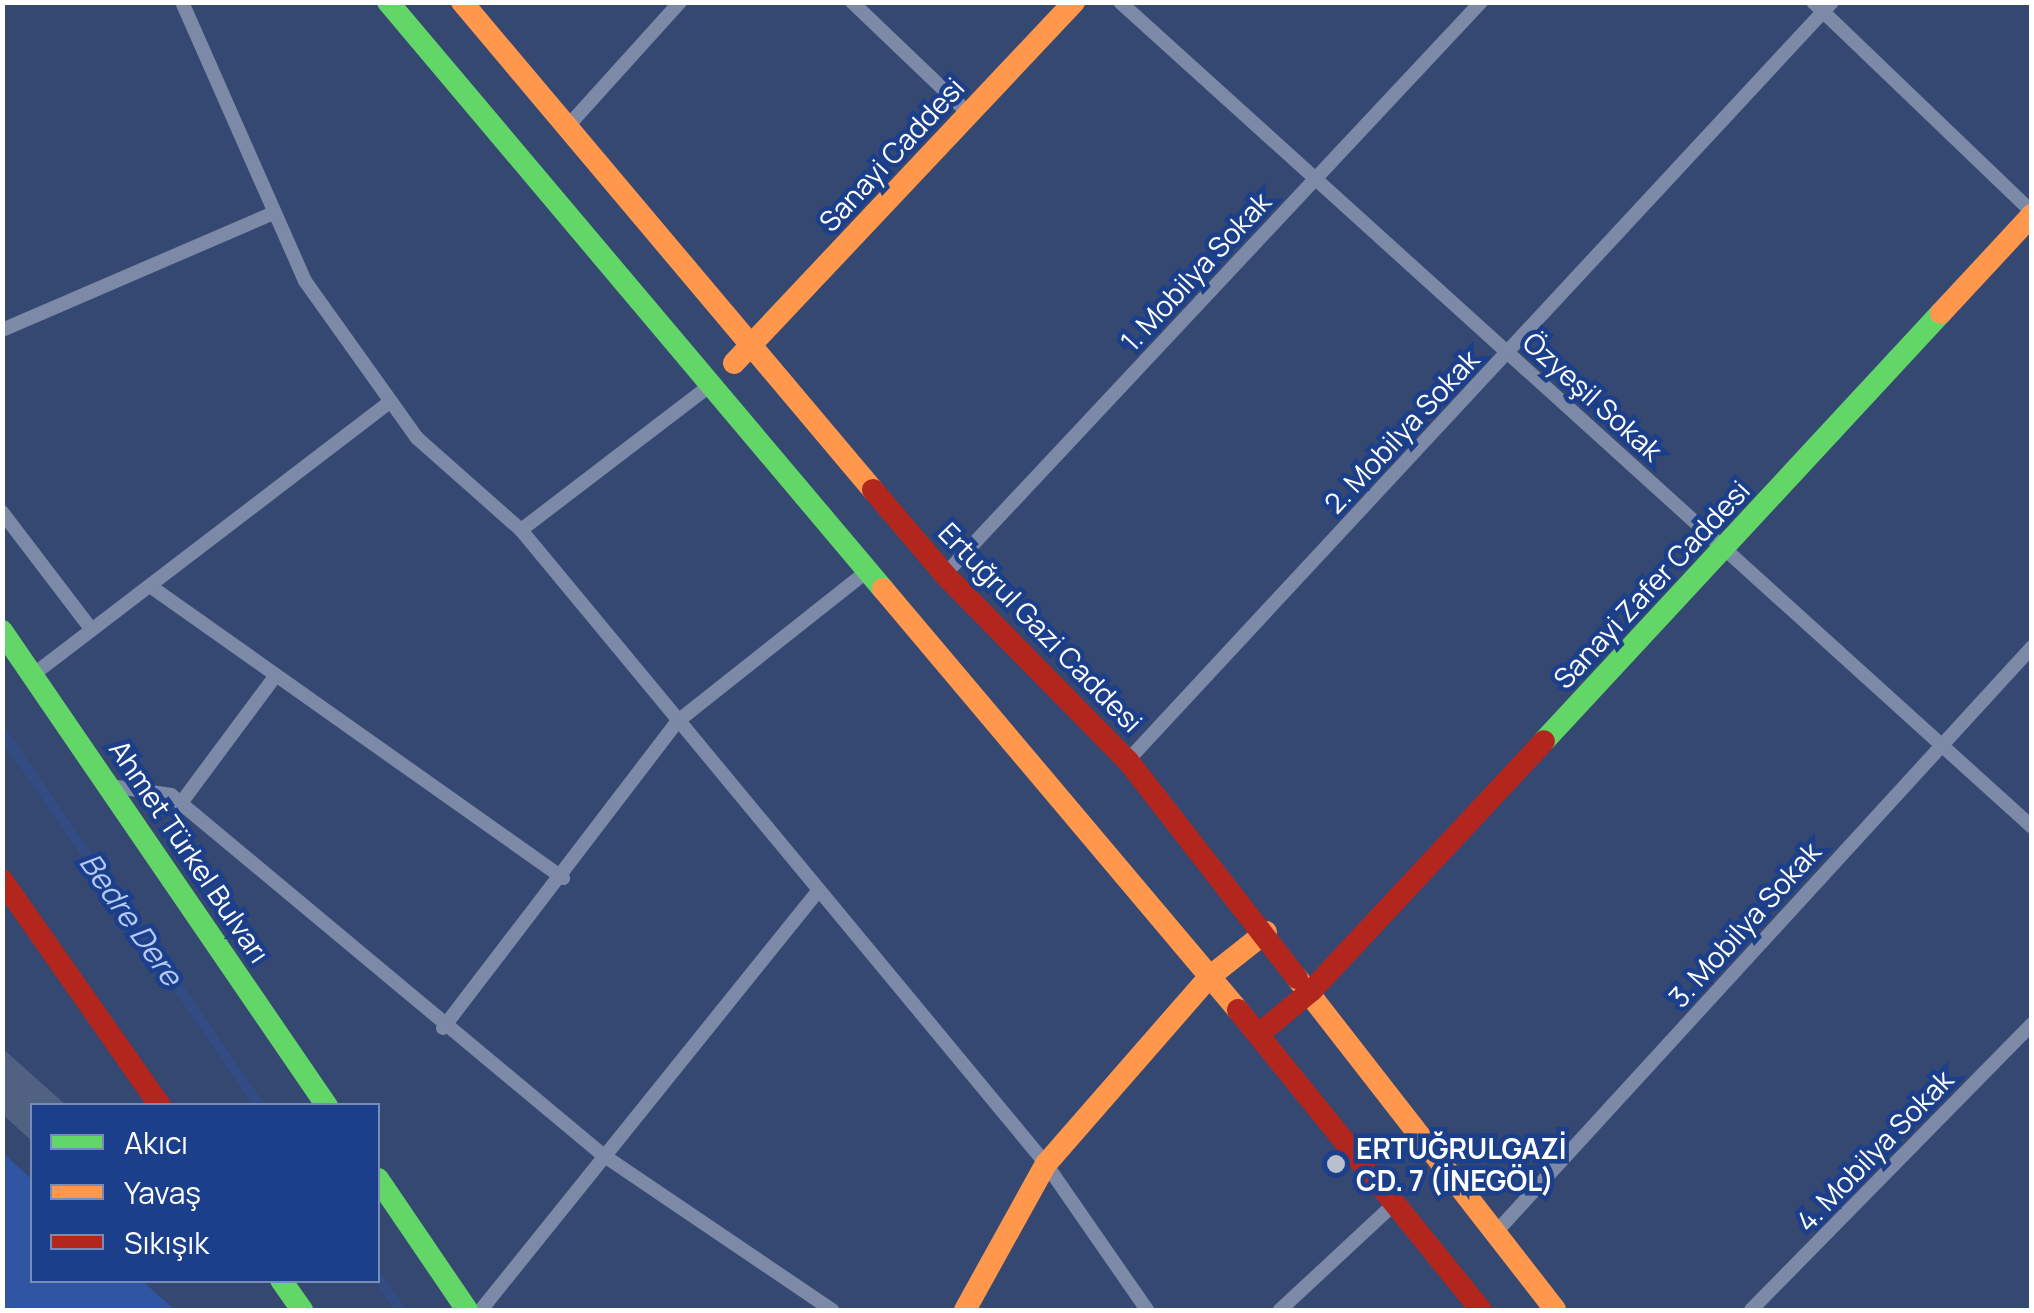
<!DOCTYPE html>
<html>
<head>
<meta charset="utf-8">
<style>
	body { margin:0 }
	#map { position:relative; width:2034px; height:1313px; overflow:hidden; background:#354872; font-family:Manrope,sans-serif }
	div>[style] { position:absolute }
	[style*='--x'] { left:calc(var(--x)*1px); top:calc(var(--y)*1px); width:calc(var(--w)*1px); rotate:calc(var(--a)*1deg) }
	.green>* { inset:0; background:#3055a2 }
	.stream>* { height:10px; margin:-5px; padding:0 5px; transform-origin:5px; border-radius:5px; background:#334c83 }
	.building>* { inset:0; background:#516182 }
	.lane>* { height:14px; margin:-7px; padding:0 7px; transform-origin:7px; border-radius:7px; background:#7c89a7 }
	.fast>* { height:22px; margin:-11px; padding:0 11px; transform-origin:11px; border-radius:11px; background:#63d668 }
	.slow>* { height:22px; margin:-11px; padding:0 11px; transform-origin:11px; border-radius:11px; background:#ff974d }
	.jam>* { height:22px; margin:-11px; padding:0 11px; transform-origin:11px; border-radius:11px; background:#b3261e }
	.dots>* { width:28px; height:28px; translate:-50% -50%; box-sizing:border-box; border:5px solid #1c3f8b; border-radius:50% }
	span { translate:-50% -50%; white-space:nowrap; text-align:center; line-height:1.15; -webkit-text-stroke:9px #1c3f8b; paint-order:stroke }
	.street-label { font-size:28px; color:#fff }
	.poi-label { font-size:28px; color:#fff; font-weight:700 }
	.left { translate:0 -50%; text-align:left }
	.water-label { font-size:30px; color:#b4c9f4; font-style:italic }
	.frame { position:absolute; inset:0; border:5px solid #fff; pointer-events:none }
	.legend { position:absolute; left:30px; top:1103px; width:350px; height:180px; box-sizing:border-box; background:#1c3f8b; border:2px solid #778cb9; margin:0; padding:12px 18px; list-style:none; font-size:30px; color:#fff }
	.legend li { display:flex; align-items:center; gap:20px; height:50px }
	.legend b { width:50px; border:2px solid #778cb9 }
</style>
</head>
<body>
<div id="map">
	<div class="green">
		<div style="clip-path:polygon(3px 1153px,32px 1180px,32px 1280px,142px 1281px,175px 1310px,3px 1310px)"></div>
	</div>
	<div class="stream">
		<div style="--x:2;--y:732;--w:454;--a:55.4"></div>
		<div style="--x:378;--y:1277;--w:40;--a:55.1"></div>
	</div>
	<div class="building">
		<div style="clip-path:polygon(2px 1048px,67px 1106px,32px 1106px,32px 1141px,2px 1114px)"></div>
	</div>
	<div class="lane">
		<div style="--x:182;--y:2;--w:305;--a:66.2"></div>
		<div style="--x:305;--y:281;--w:193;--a:54.5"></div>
		<div style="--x:417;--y:438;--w:139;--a:41.5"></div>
		<div style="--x:521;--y:530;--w:823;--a:50.37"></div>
		<div style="--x:1046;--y:1164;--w:178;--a:55.3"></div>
		<div style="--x:852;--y:2;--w:156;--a:43.7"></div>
		<div style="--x:1120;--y:2;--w:1230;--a:42.13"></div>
		<div style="--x:1813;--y:2;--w:302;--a:43.8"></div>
		<div style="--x:568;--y:126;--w:167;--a:-47.9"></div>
		<div style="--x:2;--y:330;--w:296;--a:-23.3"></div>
		<div style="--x:2;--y:512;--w:148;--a:52.7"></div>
		<div style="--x:521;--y:530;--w:234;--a:-37.4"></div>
		<div style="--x:948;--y:571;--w:780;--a:-46.87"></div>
		<div style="--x:150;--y:586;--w:506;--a:35.26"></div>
		<div style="--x:34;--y:674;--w:449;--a:-37.4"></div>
		<div style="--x:1131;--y:757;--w:1030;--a:-47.12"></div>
		<div style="--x:117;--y:787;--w:55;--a:8.4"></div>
		<div style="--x:171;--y:795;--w:562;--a:39.81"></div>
		<div style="--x:603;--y:1155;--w:277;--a:34.1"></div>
		<div style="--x:181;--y:803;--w:159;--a:-53.4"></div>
		<div style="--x:443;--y:1028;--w:387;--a:-52.6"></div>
		<div style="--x:678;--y:721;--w:240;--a:-38.4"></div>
		<div style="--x:1498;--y:1230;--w:791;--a:-47.51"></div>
		<div style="--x:481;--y:1310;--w:538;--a:-51.19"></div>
		<div style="--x:1280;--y:1310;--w:154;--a:-42.9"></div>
		<div style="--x:1751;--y:1310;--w:401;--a:-45.5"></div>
	</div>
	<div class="fast">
		<div style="--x:388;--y:2;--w:768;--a:49.86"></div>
		<div style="--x:2;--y:631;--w:576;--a:55.62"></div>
		<div style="--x:1544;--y:741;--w:584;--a:-47.15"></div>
		<div style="--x:378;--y:1179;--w:158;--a:55.8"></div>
		<div style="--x:281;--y:1280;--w:37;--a:55"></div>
	</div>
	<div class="slow">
		<div style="--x:462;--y:2;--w:638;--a:49.9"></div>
		<div style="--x:1941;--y:313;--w:134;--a:-47.1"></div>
		<div style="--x:734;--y:363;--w:496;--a:-46.7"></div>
		<div style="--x:883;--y:589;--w:551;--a:49.86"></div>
		<div style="--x:1297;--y:978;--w:420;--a:52.1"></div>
		<div style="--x:965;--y:1310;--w:167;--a:-61"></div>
		<div style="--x:1046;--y:1164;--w:247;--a:-48.9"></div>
		<div style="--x:1208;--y:978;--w:74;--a:-38.4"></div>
	</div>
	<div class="jam">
		<div style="--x:873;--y:490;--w:111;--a:49.7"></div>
		<div style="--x:945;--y:575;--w:261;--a:45.5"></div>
		<div style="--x:1128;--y:761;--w:275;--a:52.1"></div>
		<div style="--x:2;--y:880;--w:276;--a:55"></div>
		<div style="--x:1238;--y:1010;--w:386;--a:51"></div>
		<div style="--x:1259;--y:1034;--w:69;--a:-39.7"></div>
		<div style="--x:1312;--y:990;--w:340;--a:-47"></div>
	</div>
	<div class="dots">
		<div style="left:1336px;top:1164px;background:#b8bfce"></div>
	</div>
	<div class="street-label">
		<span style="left:891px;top:154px;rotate:-47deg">Sanayi Caddesi</span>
		<span style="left:1195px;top:271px;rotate:-47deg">1. Mobilya Sokak</span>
		<span style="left:1593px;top:396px;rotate:42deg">Özyeşil Sokak</span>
		<span style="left:1401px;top:431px;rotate:-47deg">2. Mobilya Sokak</span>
		<span style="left:1651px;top:584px;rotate:-47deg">Sanayi Zafer Caddesi</span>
		<span style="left:1041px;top:627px;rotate:46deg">Ertuğrul Gazi Caddesi</span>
		<span style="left:190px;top:851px;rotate:56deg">Ahmet Türkel Bulvarı</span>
		<span style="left:1744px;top:924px;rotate:-48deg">3. Mobilya Sokak</span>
		<span style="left:1874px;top:1150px;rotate:-46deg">4. Mobilya Sokak</span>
	</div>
	<div class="poi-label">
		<span class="left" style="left:1356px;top:1164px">ERTUĞRULGAZİ<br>CD. 7 (İNEGÖL)</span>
	</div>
	<div class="water-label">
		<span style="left:131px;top:919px;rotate:55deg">Bedre Dere</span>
	</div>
	<div class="frame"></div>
	<ul class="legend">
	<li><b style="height:12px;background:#63d668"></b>Akıcı</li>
	<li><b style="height:12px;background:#ff974d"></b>Yavaş</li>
	<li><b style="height:12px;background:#b3261e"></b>Sıkışık</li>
	</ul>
</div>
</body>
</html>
